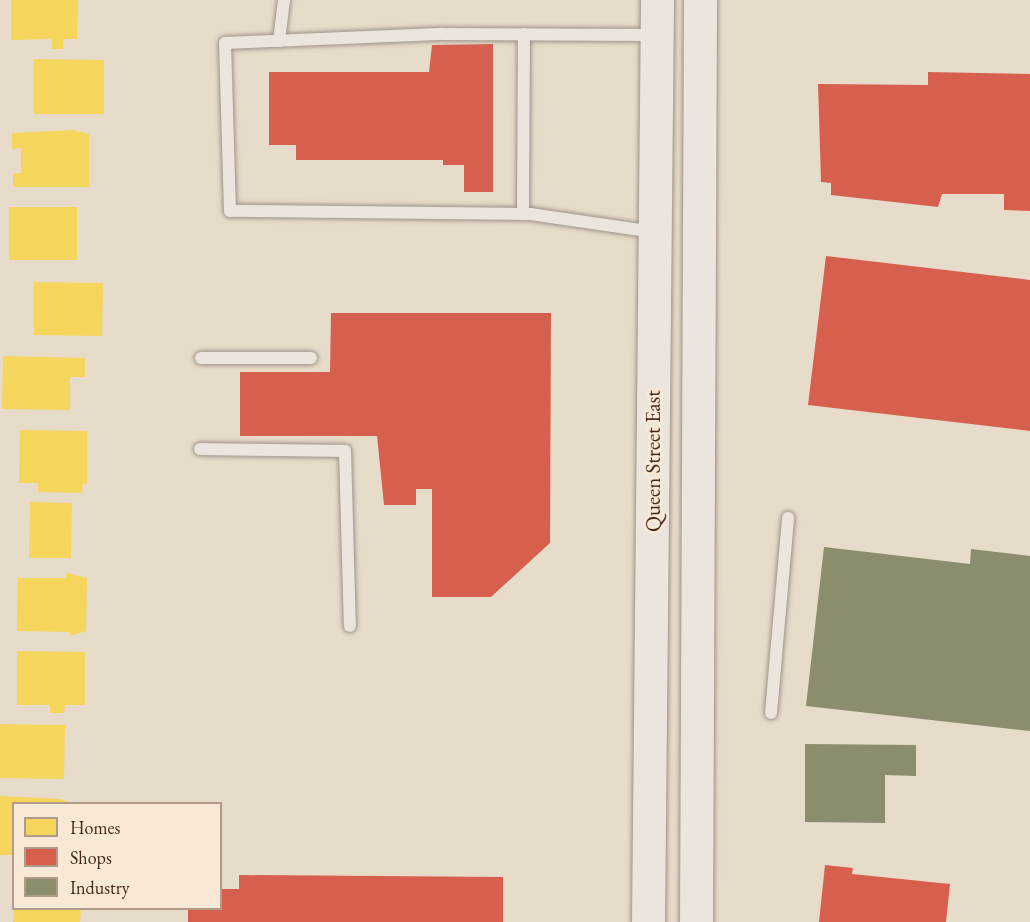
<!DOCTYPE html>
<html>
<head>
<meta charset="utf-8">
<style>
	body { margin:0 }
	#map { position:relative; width:1030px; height:922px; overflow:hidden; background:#e7dbca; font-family:"EB Garamond",serif }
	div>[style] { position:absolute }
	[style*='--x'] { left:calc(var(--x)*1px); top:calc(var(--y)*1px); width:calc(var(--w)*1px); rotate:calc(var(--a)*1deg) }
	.homes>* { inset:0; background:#f6d55c }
	.shops>* { inset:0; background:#d6604d }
	.industry>* { inset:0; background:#8c8c6e }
	.roads { filter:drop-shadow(0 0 2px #9d9388) drop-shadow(0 0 2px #9d9388) }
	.lane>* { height:12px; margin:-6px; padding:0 6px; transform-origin:6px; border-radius:6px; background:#ebe5dd }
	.secondary>* { height:33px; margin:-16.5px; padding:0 16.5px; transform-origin:16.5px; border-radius:16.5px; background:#ebe5dd }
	span { translate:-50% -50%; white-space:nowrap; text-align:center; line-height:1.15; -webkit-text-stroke:6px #f7e9d5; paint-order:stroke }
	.street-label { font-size:21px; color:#45271a }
	.legend { position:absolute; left:12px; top:802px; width:210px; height:108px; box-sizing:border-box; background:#f7e9d5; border:2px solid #b09b8a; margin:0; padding:8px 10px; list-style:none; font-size:18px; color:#45271a }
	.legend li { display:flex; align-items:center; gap:12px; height:30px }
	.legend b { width:30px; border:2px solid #b09b8a }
</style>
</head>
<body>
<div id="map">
	<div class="homes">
		<div style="clip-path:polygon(11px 0,78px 0,77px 39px,63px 39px,63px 49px,52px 49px,52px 39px,11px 40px)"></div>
		<div style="clip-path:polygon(34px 59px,104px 60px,104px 114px,34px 114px)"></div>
		<div style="clip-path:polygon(73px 130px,89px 134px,89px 187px,13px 187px,13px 173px,21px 173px,21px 148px,12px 149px,12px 133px)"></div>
		<div style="clip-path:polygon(9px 207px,77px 207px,77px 260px,9px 260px)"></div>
		<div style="clip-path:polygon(34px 282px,103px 283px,102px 336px,34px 335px)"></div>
		<div style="clip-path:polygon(3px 356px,85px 358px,85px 377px,70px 377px,70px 410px,2px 409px)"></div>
		<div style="clip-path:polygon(20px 430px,87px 431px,87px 484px,83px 483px,82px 493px,38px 492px,38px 483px,19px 483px)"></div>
		<div style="clip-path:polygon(30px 502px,72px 503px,71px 558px,29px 558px)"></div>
		<div style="clip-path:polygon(66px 573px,87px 578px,86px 631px,70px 636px,70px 632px,17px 631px,18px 578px,66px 578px)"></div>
		<div style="clip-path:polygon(17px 651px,85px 652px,85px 705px,65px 705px,64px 713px,50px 713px,50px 705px,17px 705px)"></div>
		<div style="clip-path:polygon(0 724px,65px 725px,64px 779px,0 778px)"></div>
		<div style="clip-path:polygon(0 796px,61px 799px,72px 804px,14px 804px,14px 855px,0 855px)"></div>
		<div style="clip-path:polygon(14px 908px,81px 908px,80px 922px,13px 922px)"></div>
	</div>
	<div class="shops">
		<div style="clip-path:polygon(493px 44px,493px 192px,464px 192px,464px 165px,443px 165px,443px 160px,296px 160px,296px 145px,269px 145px,269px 72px,429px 72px,432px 45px)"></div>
		<div style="clip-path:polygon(928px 72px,1030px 74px,1030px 211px,1004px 210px,1004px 194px,942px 194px,938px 207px,831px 195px,831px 183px,821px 182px,818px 84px,928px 85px)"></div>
		<div style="clip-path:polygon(826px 256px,1030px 280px,1030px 431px,808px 405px)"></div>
		<div style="clip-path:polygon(331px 313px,551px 313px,550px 543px,491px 597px,432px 597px,432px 489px,416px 489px,416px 505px,384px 505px,377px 436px,240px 436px,240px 372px,330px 372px)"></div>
		<div style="clip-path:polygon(825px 865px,853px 868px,852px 874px,950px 884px,946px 922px,819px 922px)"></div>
		<div style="clip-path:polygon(239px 875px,503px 877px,503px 922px,188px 922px,188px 908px,220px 908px,220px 889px,239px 889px)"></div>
	</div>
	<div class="industry">
		<div style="clip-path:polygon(824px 547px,970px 564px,971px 549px,1030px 556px,1030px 731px,806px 706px)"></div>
		<div style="clip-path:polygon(805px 744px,916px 745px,916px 776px,885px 775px,885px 823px,805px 822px)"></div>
	</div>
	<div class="roads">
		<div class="lane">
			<div style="--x:279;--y:41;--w:41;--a:-83"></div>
			<div style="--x:523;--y:214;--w:180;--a:-89.7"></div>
			<div style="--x:654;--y:232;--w:125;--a:-171.7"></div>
			<div style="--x:530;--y:214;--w:300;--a:-179.4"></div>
			<div style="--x:230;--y:211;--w:168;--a:-91.7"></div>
			<div style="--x:225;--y:43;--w:219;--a:-2.4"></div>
			<div style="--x:444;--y:34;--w:211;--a:0.3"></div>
			<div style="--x:201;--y:358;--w:110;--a:0"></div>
			<div style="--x:200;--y:449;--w:145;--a:0.8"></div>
			<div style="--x:345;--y:451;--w:175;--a:88.4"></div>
			<div style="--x:771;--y:713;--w:196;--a:-85"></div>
		</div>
		<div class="secondary">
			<div style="--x:648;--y:922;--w:922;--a:-89.44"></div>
			<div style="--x:696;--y:922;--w:922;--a:-89.75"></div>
		</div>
	</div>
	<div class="street-label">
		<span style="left:653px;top:461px;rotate:-90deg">Queen Street East</span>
	</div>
	<ul class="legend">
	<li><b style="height:16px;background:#f6d55c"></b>Homes</li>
	<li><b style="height:16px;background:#d6604d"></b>Shops</li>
	<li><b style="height:16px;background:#8c8c6e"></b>Industry</li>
	</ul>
</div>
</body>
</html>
